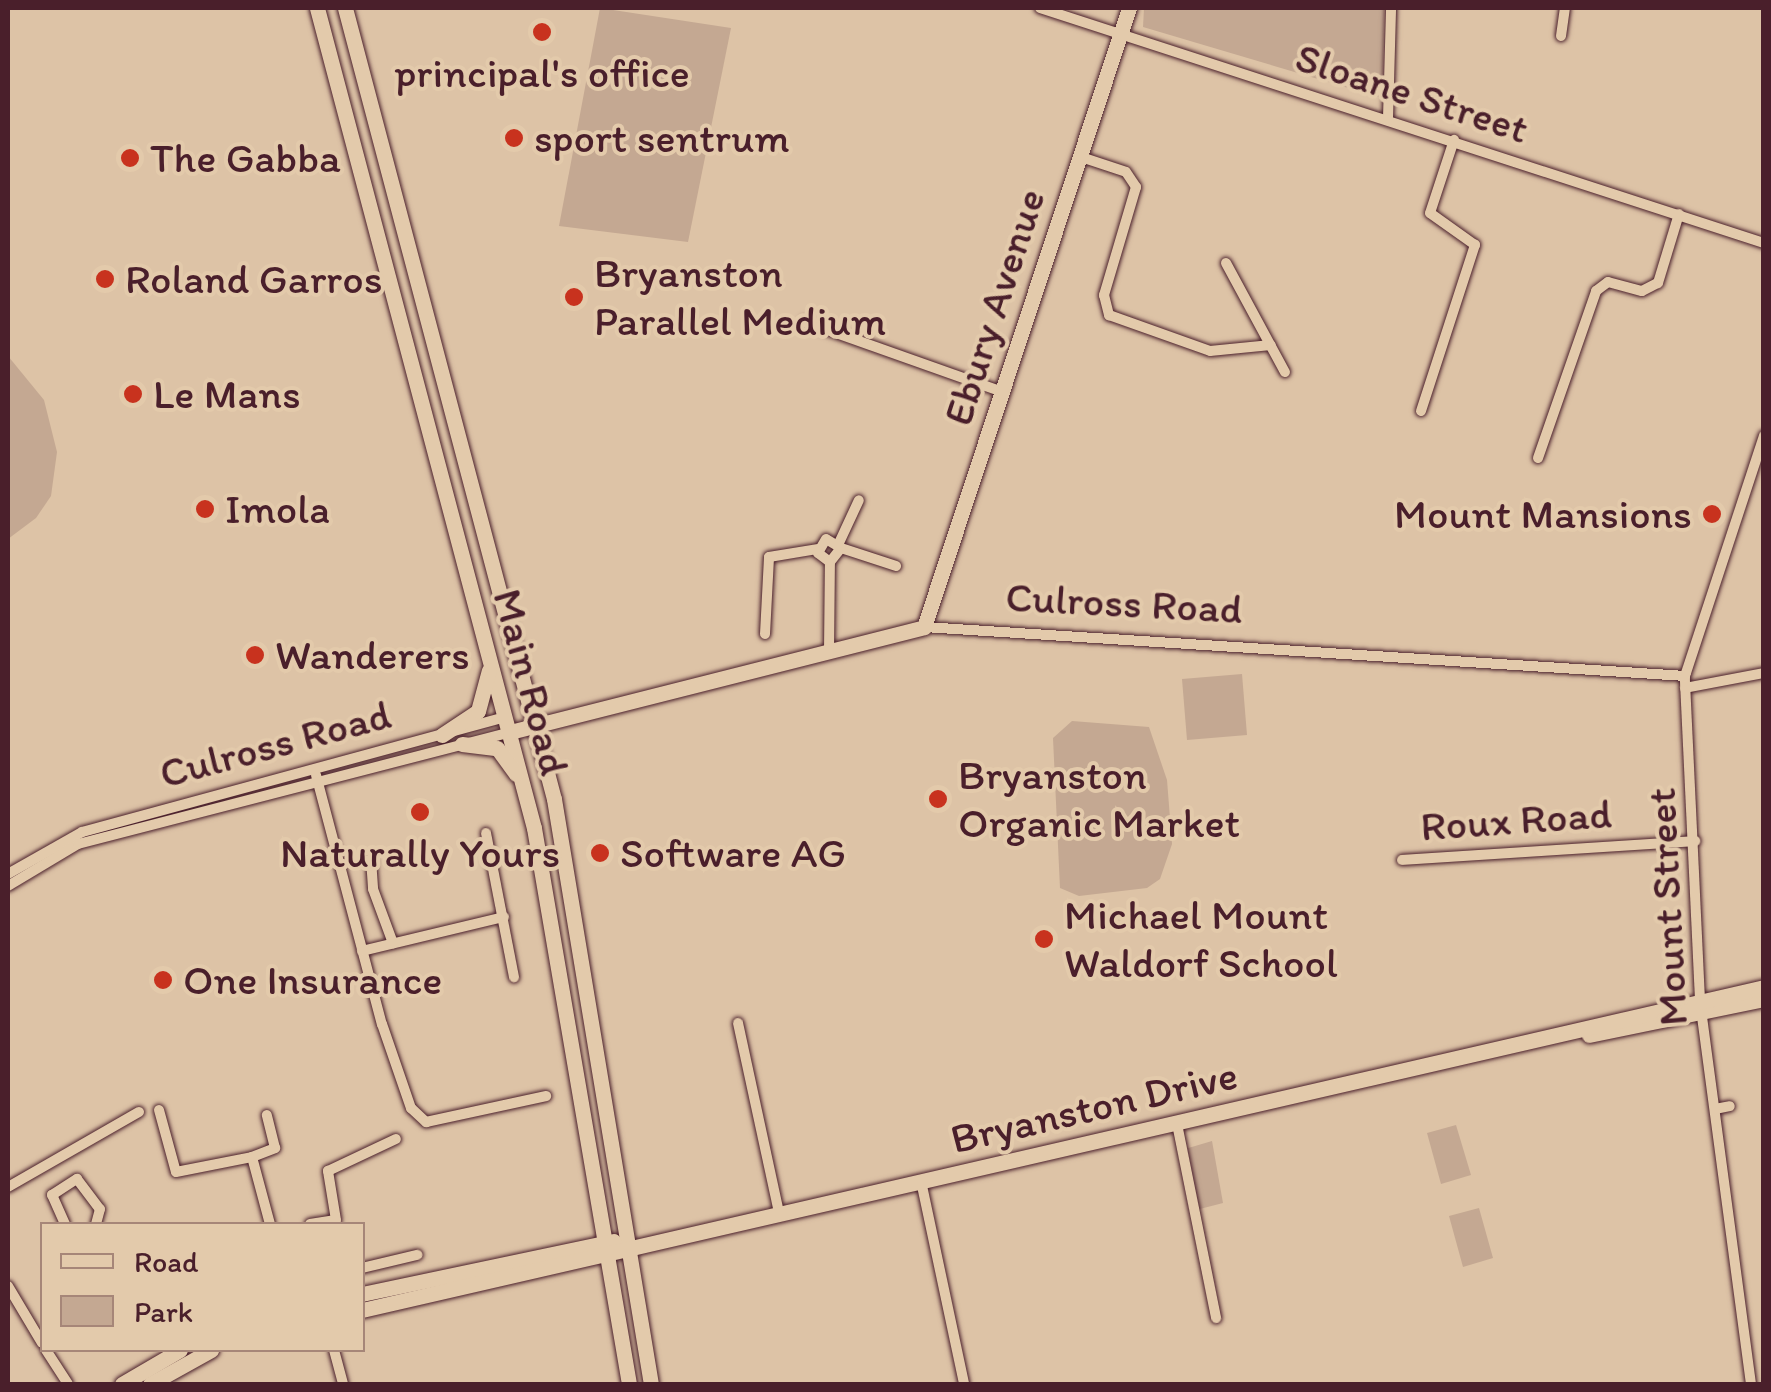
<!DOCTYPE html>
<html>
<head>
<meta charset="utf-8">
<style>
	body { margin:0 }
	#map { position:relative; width:1771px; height:1392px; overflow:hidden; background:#ddc3a6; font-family:Itim,sans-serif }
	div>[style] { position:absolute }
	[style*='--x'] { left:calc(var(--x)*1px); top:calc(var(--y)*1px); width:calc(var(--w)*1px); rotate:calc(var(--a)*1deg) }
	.green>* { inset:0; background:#c4a892 }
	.roads { filter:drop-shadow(0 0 2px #4a1f2b) drop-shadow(0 0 2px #4a1f2b) }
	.street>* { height:10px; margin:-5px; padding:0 5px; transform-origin:5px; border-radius:5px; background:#e3caab }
	.secondary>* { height:15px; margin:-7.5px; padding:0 7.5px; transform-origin:7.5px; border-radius:7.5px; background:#e3caab }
	.dots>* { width:28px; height:28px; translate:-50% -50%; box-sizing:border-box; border:5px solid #e3caab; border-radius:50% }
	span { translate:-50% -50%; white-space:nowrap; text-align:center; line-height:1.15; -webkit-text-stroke:8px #e3caab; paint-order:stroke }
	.poi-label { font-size:42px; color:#4a1f2b }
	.left { translate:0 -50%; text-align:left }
	.right { translate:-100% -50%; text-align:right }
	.street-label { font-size:42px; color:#4a1f2b }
	.frame { position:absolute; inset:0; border:10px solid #4a1f2b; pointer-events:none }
	.legend { position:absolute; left:40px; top:1222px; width:325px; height:130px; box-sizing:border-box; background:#e3caab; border:2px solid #a68678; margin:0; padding:12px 18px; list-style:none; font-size:30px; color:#4a1f2b }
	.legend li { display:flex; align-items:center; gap:20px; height:50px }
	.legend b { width:50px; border:2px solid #a68678 }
</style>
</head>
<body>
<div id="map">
	<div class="green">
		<div style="clip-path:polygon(600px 8px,731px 28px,688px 242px,559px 226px)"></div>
		<div style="clip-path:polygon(1144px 8px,1384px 8px,1382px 98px,1143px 27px)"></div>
		<div style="clip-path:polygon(8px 356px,44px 400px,57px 452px,51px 496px,36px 518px,8px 539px)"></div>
		<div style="clip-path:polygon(1242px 674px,1247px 735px,1187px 740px,1182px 679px)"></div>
		<div style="clip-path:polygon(1072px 721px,1149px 727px,1167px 780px,1172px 844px,1160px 879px,1147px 888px,1079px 896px,1060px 888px,1053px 738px)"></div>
		<div style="clip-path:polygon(1456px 1125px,1471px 1175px,1441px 1184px,1427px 1133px)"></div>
		<div style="clip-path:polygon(1212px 1141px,1223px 1203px,1196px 1210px,1185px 1149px)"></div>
		<div style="clip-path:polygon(1479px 1208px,1493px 1258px,1463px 1267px,1449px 1216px)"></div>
	</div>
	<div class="roads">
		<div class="street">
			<div style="--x:1040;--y:8;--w:761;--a:17.98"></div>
			<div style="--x:1561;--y:36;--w:28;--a:-82"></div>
			<div style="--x:1388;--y:118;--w:110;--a:-88.4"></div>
			<div style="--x:1081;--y:157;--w:47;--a:18.4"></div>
			<div style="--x:1126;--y:172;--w:18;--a:56"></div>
			<div style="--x:1136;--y:187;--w:113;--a:106.5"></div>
			<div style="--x:1104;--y:295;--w:21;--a:76"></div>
			<div style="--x:1109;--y:315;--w:107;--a:19.6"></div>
			<div style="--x:1210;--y:351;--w:61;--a:-5.6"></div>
			<div style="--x:1226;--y:263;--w:124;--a:61.6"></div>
			<div style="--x:805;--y:322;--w:210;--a:19.5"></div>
			<div style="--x:1421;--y:411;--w:175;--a:-72"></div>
			<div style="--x:1475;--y:245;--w:55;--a:-144.6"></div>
			<div style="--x:1430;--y:213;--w:77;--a:-71.8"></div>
			<div style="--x:1538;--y:458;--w:177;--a:-70.8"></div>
			<div style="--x:1596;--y:291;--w:15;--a:-37"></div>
			<div style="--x:1608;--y:282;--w:35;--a:15"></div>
			<div style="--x:1642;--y:291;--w:18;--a:-27"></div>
			<div style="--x:1658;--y:283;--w:72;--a:-73.1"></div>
			<div style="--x:839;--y:543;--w:47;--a:-65.1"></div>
			<div style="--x:841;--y:548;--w:58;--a:18.1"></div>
			<div style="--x:924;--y:627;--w:763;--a:3.68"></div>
			<div style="--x:765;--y:634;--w:77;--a:-87"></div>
			<div style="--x:769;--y:557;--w:50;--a:-9.3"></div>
			<div style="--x:829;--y:651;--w:89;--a:-89.4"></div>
			<div style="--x:830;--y:562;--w:18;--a:-52"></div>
			<div style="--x:841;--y:548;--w:17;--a:-149"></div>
			<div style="--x:826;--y:539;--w:16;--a:120"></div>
			<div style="--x:818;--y:553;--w:15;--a:37"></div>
			<div style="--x:1685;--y:688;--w:80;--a:-10.8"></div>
			<div style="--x:316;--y:775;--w:258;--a:75.2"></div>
			<div style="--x:382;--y:1024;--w:89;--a:71"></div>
			<div style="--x:411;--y:1108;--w:21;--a:43"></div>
			<div style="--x:426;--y:1122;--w:123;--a:-12.2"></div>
			<div style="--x:486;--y:833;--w:147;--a:79"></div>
			<div style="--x:371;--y:859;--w:30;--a:86"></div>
			<div style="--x:373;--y:889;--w:58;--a:69.7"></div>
			<div style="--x:1402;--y:860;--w:294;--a:-3.7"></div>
			<div style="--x:8;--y:874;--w:85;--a:-29.6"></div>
			<div style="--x:82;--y:832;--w:439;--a:-15.2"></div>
			<div style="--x:8;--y:886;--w:82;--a:-31"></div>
			<div style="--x:78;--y:844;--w:446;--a:-14.5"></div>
			<div style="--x:362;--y:951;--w:146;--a:-13.5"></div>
			<div style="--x:738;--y:1023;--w:194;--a:77.8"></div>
			<div style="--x:1715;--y:1109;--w:15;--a:-11"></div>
			<div style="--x:159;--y:1110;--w:64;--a:74.7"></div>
			<div style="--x:176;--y:1172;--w:77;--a:-11.2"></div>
			<div style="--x:252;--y:1157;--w:69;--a:75"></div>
			<div style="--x:1177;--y:1124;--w:198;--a:78.6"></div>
			<div style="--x:252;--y:1157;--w:25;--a:-21"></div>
			<div style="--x:275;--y:1148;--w:34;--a:-104"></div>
			<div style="--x:921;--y:1181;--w:208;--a:78"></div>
			<div style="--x:8;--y:1187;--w:151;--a:-29.8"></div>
			<div style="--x:65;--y:1224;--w:32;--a:-114"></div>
			<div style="--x:52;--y:1195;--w:30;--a:-33"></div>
			<div style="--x:77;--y:1179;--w:38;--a:53"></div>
			<div style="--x:100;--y:1209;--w:16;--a:105"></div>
			<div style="--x:310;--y:1224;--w:26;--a:-9"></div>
			<div style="--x:336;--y:1220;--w:50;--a:-99.3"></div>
			<div style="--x:328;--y:1171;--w:75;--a:-25.2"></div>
			<div style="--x:362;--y:1268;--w:57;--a:-13.3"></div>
			<div style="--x:8;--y:1286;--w:66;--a:59.2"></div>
			<div style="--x:46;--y:1350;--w:40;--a:57.1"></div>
			<div style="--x:334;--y:1350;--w:35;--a:75"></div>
			<div style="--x:1751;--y:1384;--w:387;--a:-97.6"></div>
			<div style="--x:1700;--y:1000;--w:324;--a:-92.7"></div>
			<div style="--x:1685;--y:676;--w:253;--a:-71.8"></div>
		</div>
		<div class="secondary">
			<div style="--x:317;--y:8;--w:848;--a:75.18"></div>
			<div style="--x:534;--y:828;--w:564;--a:80.3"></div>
			<div style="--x:345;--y:8;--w:818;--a:75.2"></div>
			<div style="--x:554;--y:799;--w:593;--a:80.59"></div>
			<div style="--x:510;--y:732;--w:427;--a:-14.2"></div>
			<div style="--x:924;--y:627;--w:652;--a:-71.68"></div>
			<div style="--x:442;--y:735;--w:43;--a:-33.7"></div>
			<div style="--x:478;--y:711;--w:42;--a:-75"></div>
			<div style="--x:462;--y:744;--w:35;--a:7"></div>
			<div style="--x:497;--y:748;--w:32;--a:54"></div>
			<div style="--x:1589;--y:1035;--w:179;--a:-11.6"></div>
			<div style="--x:362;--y:1294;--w:257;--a:-11.9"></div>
			<div style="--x:362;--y:1310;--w:1439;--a:-12.97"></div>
			<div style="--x:122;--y:1384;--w:67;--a:-30.4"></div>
			<div style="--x:150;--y:1384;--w:70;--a:-29.1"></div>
		</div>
	</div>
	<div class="dots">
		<div style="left:542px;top:32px;background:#c8321e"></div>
		<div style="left:514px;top:138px;background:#c8321e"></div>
		<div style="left:130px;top:158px;background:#c8321e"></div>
		<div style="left:105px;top:279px;background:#c8321e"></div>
		<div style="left:574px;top:297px;background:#c8321e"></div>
		<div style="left:133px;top:394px;background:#c8321e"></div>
		<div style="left:205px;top:509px;background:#c8321e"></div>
		<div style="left:1712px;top:514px;background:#c8321e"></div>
		<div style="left:255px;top:655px;background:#c8321e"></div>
		<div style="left:938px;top:799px;background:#c8321e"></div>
		<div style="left:420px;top:812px;background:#c8321e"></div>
		<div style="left:600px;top:853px;background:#c8321e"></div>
		<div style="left:1044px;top:939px;background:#c8321e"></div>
		<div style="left:163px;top:980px;background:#c8321e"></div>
	</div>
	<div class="poi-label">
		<span style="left:542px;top:73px">principal's office</span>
		<span class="left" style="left:534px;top:138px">sport sentrum</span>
		<span class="left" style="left:150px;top:158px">The Gabba</span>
		<span class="left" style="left:594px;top:297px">Bryanston<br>Parallel Medium</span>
		<span class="left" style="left:125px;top:279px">Roland Garros</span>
		<span class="left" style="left:153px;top:394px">Le Mans</span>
		<span class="left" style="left:225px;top:509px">Imola</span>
		<span class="right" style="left:1692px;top:514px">Mount Mansions</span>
		<span class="left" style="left:275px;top:655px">Wanderers</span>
		<span class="left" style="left:958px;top:799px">Bryanston<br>Organic Market</span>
		<span style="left:420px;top:853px">Naturally Yours</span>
		<span class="left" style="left:620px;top:853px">Software AG</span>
		<span class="left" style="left:1064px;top:939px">Michael Mount<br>Waldorf School</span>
		<span class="left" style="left:183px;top:980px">One Insurance</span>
	</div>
	<div class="street-label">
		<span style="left:1412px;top:93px;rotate:18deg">Sloane Street</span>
		<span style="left:994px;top:307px;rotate:-72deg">Ebury Avenue</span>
		<span style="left:1124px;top:603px;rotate:3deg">Culross Road</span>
		<span style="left:531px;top:682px;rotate:75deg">Main Road</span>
		<span style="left:275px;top:744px;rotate:-15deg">Culross Road</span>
		<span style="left:1516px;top:820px;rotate:-4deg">Roux Road</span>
		<span style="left:1667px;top:907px;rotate:-93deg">Mount Street</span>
		<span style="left:1094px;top:1107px;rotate:-13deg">Bryanston Drive</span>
	</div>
	<div class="frame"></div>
	<ul class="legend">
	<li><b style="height:12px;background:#e3caab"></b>Road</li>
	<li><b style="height:28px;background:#c4a892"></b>Park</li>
	</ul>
</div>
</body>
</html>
